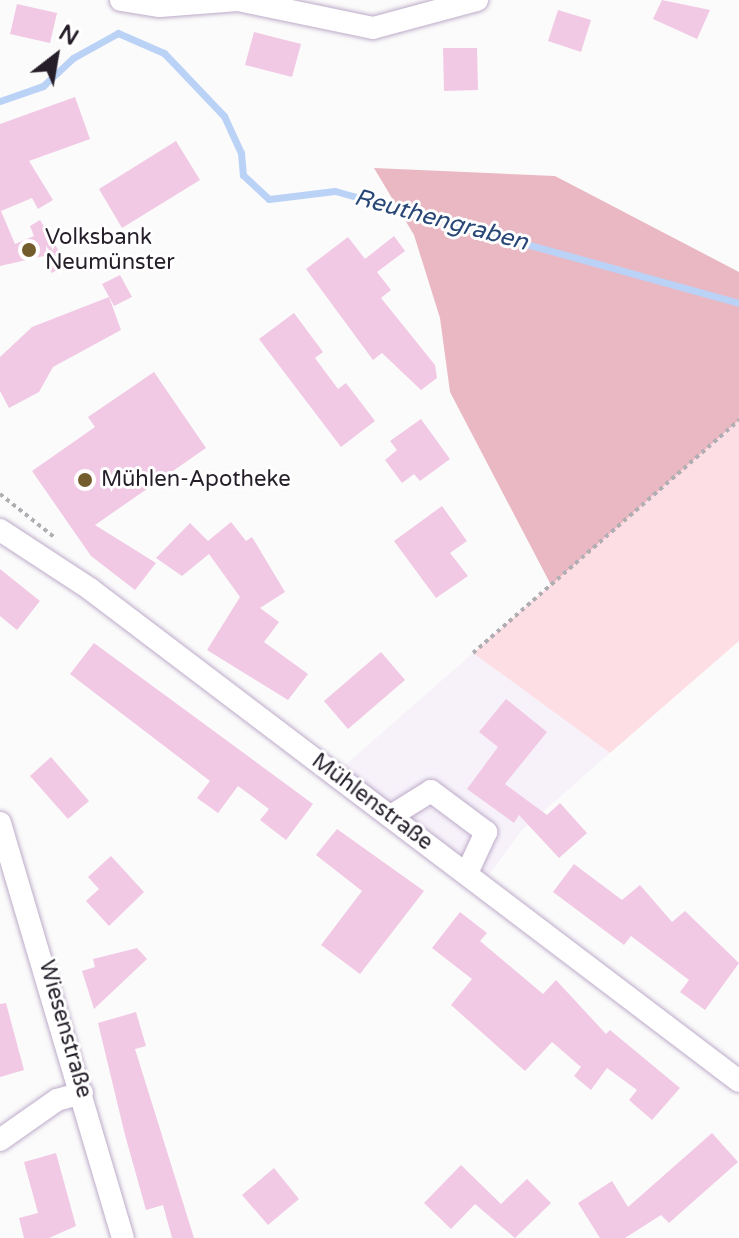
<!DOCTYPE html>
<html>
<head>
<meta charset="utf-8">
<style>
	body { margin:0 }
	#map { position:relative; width:739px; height:1238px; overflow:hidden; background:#fbfbfb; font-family:"Varela Round",sans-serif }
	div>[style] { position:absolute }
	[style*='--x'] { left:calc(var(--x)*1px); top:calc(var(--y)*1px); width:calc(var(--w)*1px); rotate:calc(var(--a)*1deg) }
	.built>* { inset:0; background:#f7f2fa }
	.green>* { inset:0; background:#fddee4 }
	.forest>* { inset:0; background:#e9b8c2 }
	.stream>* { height:7px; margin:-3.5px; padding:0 3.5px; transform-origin:3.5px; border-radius:3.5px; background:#bbd2f7 }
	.building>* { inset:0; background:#f1c9e4 }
	.path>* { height:4px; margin-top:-2px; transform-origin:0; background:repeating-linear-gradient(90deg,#b0aeb2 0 4px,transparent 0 8px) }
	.roads { filter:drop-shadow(0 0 2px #bdabc9) drop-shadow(0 0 2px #bdabc9) }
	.minor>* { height:22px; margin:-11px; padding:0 11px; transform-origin:11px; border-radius:11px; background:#fff }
	.dots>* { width:22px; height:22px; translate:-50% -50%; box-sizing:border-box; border:4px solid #fff; border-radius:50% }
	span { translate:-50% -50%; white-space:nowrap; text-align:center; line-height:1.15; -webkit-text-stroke:6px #fff; paint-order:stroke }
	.poi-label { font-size:22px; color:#261f2a }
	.left { translate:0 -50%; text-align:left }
	.street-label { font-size:22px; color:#261f2a }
	.water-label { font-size:24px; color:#294776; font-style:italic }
	.north { position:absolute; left:16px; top:16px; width:80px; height:80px; -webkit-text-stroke:6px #fff; paint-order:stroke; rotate:31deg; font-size:22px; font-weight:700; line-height:32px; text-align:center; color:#261f2a }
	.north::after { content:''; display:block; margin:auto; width:28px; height:36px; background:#261f2a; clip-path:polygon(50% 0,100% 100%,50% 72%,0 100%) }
</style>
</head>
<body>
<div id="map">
	<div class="built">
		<div style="clip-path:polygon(473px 653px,610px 753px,522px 830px,482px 884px,335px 774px)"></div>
	</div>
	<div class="green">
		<div style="clip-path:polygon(739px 420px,739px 641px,610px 753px,473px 653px)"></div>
	</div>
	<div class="forest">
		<div style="clip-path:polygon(374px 168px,555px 176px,739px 272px,739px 420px,551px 585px,450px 392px,440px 318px,414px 235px)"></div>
	</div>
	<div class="stream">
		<div style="--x:0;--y:101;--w:46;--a:-19.2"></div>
		<div style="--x:43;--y:86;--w:41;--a:-43"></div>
		<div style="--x:73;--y:58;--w:51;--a:-29.1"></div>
		<div style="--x:118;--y:33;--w:50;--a:23.5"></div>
		<div style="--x:164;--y:53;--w:87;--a:46.4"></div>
		<div style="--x:224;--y:116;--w:41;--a:65.3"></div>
		<div style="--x:241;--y:153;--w:22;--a:85"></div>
		<div style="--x:243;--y:175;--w:35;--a:43"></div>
		<div style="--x:269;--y:199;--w:66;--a:-6.9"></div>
		<div style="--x:335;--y:191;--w:419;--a:15.5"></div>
	</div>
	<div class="building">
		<div style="clip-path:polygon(662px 0,710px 10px,697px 39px,653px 19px)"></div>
		<div style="clip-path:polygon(17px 4px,57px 13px,50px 43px,10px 34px)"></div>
		<div style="clip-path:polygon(558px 10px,591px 20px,581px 52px,548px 41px)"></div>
		<div style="clip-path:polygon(254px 32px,301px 44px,292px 77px,245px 65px)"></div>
		<div style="clip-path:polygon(443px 48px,477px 48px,478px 90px,444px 91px)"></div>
		<div style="clip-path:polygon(75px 97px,90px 139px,29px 161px,53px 200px,38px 209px,32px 198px,1px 211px,15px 244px,34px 236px,30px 226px,40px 220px,68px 266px,51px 273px,44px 256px,0 266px,0 124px)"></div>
		<div style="clip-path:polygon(176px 141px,200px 180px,122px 228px,99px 189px)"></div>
		<div style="clip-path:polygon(394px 236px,405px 251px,377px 272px,391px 290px,381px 298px,435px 365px,437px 378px,421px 390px,382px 353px,373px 360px,306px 269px,348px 237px,365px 259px)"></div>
		<div style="clip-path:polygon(120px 275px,132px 297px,114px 306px,102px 284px)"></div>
		<div style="clip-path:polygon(109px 297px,121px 330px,53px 367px,39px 392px,9px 408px,0 391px,0 357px,32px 327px)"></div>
		<div style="clip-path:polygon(294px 313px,323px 352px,315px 358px,338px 389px,346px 383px,375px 421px,341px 447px,259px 339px)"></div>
		<div style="clip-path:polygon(154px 372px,206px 448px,95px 525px,156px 563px,135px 590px,91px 556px,32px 471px,95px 427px,88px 417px)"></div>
		<div style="clip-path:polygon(421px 419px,450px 459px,420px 481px,414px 474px,402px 483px,385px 460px,397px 450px,390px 441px)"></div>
		<div style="clip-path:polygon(442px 506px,467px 541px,450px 553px,468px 576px,436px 598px,394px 541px)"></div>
		<div style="clip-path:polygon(231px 522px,246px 541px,252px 537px,285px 592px,260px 608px,279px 622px,264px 642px,308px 674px,288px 700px,207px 650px,240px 597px,209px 554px,182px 576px,156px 558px,190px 523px,208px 541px)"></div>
		<div style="clip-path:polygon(0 569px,40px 601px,17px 630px,0 616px)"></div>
		<div style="clip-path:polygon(94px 643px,313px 804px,286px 840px,260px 820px,269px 809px,238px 786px,218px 813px,197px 798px,210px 781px,70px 674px)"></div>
		<div style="clip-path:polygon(381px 652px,405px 680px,348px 729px,324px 701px)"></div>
		<div style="clip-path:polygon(506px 699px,547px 732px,505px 784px,547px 815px,560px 803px,587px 833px,559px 858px,519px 815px,514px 823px,467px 789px,498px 747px,479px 732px)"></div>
		<div style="clip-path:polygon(51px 757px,89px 801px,68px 819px,30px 776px)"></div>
		<div style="clip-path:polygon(337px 829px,424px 891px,360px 974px,321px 945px,362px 891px,316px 855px)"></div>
		<div style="clip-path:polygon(111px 856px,144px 892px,109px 926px,86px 901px,99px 889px,88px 877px)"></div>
		<div style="clip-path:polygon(574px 864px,622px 900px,640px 885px,672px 922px,685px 911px,739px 963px,705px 1010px,680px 992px,689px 980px,631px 936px,624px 945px,553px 892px)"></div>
		<div style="clip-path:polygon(460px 912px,487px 933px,480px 941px,543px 994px,556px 980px,606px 1034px,610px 1030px,680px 1088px,652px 1120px,629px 1100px,637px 1090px,607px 1068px,591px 1090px,574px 1076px,581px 1067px,552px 1042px,525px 1071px,451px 1005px,472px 979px,432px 948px)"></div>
		<div style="clip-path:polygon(137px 948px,147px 959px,94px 1009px,82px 971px,95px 967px,93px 959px)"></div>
		<div style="clip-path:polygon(6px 1003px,24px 1070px,0 1077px,0 1004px)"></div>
		<div style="clip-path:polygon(136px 1012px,146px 1046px,135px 1049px,194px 1238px,172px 1238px,163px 1205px,146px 1210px,125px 1135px,98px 1023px)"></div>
		<div style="clip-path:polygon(712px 1133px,738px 1162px,669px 1223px,661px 1215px,625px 1238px,600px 1238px,578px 1203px,612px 1181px,628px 1207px)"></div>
		<div style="clip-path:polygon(56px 1153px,76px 1226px,49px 1238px,24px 1238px,19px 1218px,38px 1213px,24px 1162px)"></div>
		<div style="clip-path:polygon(461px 1165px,501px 1204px,527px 1179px,551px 1203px,515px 1238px,475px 1204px,451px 1229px,424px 1203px)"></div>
		<div style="clip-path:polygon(274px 1168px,299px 1199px,268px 1225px,242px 1195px)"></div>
	</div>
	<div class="path">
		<div style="--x:0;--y:494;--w:69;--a:38.5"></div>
		<div style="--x:473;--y:653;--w:354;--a:-41.2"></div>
	</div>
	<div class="roads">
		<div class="minor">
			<div style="--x:121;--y:0;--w:39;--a:9"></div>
			<div style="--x:160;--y:6;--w:78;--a:-4.4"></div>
			<div style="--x:238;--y:0;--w:138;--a:11.7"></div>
			<div style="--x:373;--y:28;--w:108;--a:-15.1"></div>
			<div style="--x:0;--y:530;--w:108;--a:33.2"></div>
			<div style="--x:90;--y:589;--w:814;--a:37.17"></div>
			<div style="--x:391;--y:816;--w:47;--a:-32"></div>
			<div style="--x:431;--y:791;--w:69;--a:36.7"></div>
			<div style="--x:486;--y:832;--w:45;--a:114.9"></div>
			<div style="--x:0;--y:823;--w:433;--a:73.5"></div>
			<div style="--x:0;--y:1140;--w:70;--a:-35.1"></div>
			<div style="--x:57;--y:1100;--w:26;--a:-16"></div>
		</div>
	</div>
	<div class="dots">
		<div style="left:29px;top:250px;background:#745d2d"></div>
		<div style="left:85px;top:480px;background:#745d2d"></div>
	</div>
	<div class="poi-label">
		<span class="left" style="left:45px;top:250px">Volksbank<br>Neumünster</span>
		<span class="left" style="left:101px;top:480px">Mühlen-Apotheke</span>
	</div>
	<div class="street-label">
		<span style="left:372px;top:802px;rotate:37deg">Mühlenstraße</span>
		<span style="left:65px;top:1029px;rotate:74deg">Wiesenstraße</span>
	</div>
	<div class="water-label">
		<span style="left:441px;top:220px;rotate:15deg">Reuthengraben</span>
	</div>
	<div class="north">N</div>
</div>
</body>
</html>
